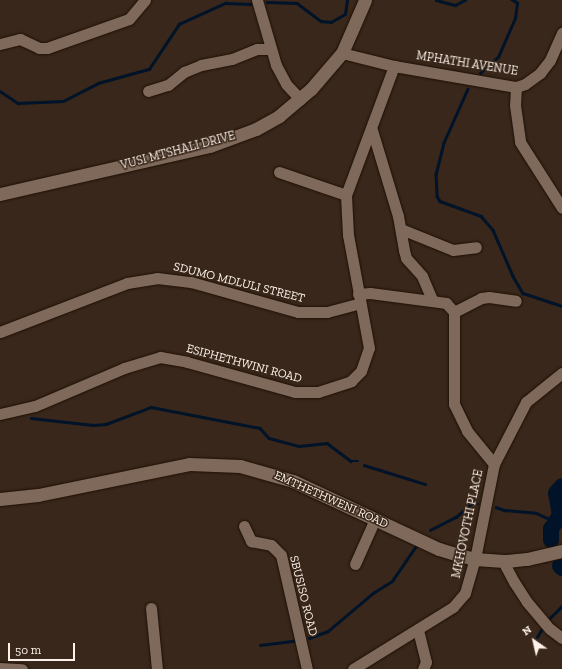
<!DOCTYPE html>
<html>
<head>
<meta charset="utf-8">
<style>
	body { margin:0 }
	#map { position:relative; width:562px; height:669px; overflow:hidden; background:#38271a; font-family:"Zilla Slab",serif }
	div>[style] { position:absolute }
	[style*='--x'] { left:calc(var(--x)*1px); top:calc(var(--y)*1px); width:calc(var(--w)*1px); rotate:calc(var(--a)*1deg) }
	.stream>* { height:2.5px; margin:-1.25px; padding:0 1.25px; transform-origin:1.25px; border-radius:1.25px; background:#001328 }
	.river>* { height:16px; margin:-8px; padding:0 8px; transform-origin:8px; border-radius:8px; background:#001328 }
	.roads { filter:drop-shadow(0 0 1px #1f0f04) drop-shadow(0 0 1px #1f0f04) }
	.minor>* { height:11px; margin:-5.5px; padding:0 5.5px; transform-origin:5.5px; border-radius:5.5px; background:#7e695b }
	.tertiary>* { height:13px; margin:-6.5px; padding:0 6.5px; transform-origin:6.5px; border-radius:6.5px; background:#7e695b }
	span { translate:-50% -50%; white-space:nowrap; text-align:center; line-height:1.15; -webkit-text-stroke:3px #38271a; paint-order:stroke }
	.street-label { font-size:12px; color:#fdf1e9 }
	.north { position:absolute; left:514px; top:621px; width:40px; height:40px; -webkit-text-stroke:3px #38271a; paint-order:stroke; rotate:326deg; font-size:11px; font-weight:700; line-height:16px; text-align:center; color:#fdf1e9 }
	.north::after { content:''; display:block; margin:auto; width:14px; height:18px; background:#fdf1e9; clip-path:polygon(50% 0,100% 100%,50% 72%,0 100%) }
	.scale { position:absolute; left:8px; top:643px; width:67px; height:18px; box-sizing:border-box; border:2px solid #fdf1e9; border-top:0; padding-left:5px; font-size:12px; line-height:14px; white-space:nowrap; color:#fdf1e9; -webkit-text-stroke:3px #38271a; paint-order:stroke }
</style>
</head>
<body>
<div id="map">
	<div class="stream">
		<div style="--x:436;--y:0;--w:20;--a:15"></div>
		<div style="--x:455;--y:5;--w:11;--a:-27"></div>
		<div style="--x:267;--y:2;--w:30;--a:2"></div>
		<div style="--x:297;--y:3;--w:30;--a:37"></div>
		<div style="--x:321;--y:21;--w:10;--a:6"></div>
		<div style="--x:331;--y:22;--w:16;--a:-30"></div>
		<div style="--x:345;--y:14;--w:14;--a:-82"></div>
		<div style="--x:480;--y:73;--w:24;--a:-42"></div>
		<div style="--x:498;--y:57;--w:43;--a:-66.4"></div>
		<div style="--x:515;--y:18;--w:15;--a:-82"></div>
		<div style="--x:517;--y:3;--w:6;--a:-149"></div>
		<div style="--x:468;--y:89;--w:59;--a:114"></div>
		<div style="--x:444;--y:143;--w:32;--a:104"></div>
		<div style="--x:436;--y:174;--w:22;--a:87"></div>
		<div style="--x:437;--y:196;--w:6;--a:59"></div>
		<div style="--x:440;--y:201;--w:44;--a:20.1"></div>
		<div style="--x:481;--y:216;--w:18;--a:49"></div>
		<div style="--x:493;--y:230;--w:50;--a:66.5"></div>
		<div style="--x:513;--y:276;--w:20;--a:60"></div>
		<div style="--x:523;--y:293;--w:41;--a:18.4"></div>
		<div style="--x:0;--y:91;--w:22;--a:34"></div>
		<div style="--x:18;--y:103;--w:45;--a:-2.5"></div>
		<div style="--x:63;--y:101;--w:39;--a:-27"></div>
		<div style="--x:98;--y:83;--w:53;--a:-15.4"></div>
		<div style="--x:149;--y:69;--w:54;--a:-56.3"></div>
		<div style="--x:179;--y:24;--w:51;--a:-24.5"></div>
		<div style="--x:225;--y:3;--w:26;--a:2"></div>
		<div style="--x:31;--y:418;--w:62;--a:6.4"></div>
		<div style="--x:93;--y:425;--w:13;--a:-4"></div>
		<div style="--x:106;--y:424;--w:48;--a:-20.7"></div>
		<div style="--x:151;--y:407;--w:111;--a:10.9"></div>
		<div style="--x:260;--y:428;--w:13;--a:48"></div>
		<div style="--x:269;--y:438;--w:31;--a:15"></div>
		<div style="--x:299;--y:446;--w:28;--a:-6"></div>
		<div style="--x:327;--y:443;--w:30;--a:37"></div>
		<div style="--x:351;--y:461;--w:7;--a:0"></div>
		<div style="--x:364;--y:465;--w:64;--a:17.3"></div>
		<div style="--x:496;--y:507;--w:9;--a:21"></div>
		<div style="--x:504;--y:510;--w:32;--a:5"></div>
		<div style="--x:536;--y:513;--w:22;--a:24"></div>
		<div style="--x:430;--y:530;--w:29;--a:-27"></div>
		<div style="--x:456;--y:517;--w:20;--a:-41"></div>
		<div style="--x:471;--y:504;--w:7;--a:0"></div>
		<div style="--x:550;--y:618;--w:17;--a:-45"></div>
		<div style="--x:537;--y:637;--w:12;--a:-59"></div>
		<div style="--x:309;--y:638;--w:20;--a:-20"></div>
		<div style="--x:328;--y:631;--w:59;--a:-40.2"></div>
		<div style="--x:373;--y:593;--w:22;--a:-32"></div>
		<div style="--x:392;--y:581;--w:42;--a:-55.6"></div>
		<div style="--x:260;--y:645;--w:34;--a:-7"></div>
	</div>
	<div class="river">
		<div style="--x:551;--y:540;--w:11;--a:-90"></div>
		<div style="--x:551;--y:529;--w:17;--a:-57"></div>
		<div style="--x:560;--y:515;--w:22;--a:-100"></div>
		<div style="--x:556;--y:493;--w:9;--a:-49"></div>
		<div style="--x:560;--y:566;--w:3;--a:45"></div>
	</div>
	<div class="roads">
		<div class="minor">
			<div style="--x:257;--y:0;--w:68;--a:73.7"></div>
			<div style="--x:276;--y:65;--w:21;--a:62"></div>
			<div style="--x:286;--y:84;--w:21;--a:47"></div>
			<div style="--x:0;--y:44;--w:21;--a:-14"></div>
			<div style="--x:20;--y:39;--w:21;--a:25"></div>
			<div style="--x:39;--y:48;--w:8;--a:0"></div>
			<div style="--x:47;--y:48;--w:87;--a:-19.5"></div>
			<div style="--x:129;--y:19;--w:25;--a:-50"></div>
			<div style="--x:342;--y:53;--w:54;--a:14"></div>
			<div style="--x:394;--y:66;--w:124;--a:9.8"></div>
			<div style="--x:516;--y:87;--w:9;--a:-18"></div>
			<div style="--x:525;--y:84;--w:19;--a:-36"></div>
			<div style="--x:540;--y:73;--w:16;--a:-52"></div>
			<div style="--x:550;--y:60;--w:30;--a:-66"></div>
			<div style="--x:516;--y:87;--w:18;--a:93"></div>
			<div style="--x:515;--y:105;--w:37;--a:82"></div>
			<div style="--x:520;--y:142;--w:78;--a:57.5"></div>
			<div style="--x:148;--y:91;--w:21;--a:-17"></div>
			<div style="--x:168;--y:85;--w:21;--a:-39"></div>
			<div style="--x:184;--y:72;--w:18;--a:-22"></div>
			<div style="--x:201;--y:65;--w:32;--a:-11"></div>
			<div style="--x:232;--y:59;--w:27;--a:-22"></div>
			<div style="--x:257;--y:49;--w:14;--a:0"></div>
			<div style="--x:372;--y:130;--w:90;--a:73.2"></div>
			<div style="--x:398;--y:216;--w:35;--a:80"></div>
			<div style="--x:404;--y:250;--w:8;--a:76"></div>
			<div style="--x:406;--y:258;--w:24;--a:48"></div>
			<div style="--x:422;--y:276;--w:26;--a:67"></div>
			<div style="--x:279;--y:172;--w:71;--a:18.9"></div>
			<div style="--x:401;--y:229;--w:56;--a:22"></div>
			<div style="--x:453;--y:250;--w:23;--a:-7"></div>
			<div style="--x:358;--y:294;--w:12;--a:-5"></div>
			<div style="--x:370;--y:293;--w:77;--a:7.5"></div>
			<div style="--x:446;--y:303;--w:12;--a:48"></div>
			<div style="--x:454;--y:312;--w:92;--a:90"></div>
			<div style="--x:454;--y:404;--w:30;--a:64"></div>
			<div style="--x:467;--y:431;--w:43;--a:50.7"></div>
			<div style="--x:454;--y:312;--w:30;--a:-27"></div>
			<div style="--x:481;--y:298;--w:8;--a:-7"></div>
			<div style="--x:489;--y:297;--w:27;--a:8"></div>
			<div style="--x:0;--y:332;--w:136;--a:-21.1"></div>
			<div style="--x:127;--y:283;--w:30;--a:-9"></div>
			<div style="--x:157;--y:278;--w:34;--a:7"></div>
			<div style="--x:191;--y:282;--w:111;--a:15.7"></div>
			<div style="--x:298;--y:312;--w:29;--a:0"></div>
			<div style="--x:327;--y:312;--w:34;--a:-15"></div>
			<div style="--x:0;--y:414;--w:36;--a:-13"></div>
			<div style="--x:35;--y:406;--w:97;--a:-23.1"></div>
			<div style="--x:124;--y:368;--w:38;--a:-17"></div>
			<div style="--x:160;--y:357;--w:27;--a:10"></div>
			<div style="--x:187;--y:362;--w:112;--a:15.5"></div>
			<div style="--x:295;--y:392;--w:23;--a:0"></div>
			<div style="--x:318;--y:392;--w:35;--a:-18"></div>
			<div style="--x:351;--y:381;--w:14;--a:-45"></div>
			<div style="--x:361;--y:371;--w:24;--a:-71"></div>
			<div style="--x:369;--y:348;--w:115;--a:-100.5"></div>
			<div style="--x:348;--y:235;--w:40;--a:-92.9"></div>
			<div style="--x:346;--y:195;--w:138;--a:-69.6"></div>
			<div style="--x:244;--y:526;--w:17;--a:65"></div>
			<div style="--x:251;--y:541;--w:20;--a:11"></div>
			<div style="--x:271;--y:545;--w:14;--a:45"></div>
			<div style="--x:281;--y:555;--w:117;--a:77.2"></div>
			<div style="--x:507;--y:561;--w:6;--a:99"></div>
			<div style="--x:506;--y:567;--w:17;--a:62"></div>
			<div style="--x:514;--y:582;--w:24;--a:57"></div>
			<div style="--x:527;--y:602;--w:35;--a:50"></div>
			<div style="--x:550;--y:629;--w:15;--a:37"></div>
			<div style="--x:355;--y:564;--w:49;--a:-66"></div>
			<div style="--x:151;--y:608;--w:61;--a:84.4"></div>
			<div style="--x:418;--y:630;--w:33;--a:76"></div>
			<div style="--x:426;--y:662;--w:8;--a:113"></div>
			<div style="--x:0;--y:668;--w:22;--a:3"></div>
			<div style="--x:353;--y:669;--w:118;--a:-31.8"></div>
			<div style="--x:453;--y:607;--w:18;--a:-49"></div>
			<div style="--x:465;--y:593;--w:35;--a:-74"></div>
			<div style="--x:475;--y:559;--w:97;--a:-78.7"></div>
			<div style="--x:494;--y:464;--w:70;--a:-62.7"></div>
			<div style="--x:526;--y:402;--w:46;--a:-38.9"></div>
		</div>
		<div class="tertiary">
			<div style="--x:0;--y:194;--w:215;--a:-12.9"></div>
			<div style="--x:210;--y:146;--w:49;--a:-20.3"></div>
			<div style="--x:256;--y:129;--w:26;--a:-29"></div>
			<div style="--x:279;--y:116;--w:42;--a:-40.2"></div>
			<div style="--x:311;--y:89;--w:48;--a:-49.3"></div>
			<div style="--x:342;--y:53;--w:58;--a:-66.5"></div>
			<div style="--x:0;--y:499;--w:38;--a:-6"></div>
			<div style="--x:38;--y:495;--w:154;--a:-11.6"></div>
			<div style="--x:189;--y:464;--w:51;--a:2.2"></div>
			<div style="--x:240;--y:466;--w:55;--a:15.8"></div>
			<div style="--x:293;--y:481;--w:161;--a:25"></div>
			<div style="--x:439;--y:549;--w:17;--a:17"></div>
			<div style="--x:455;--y:554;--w:21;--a:14"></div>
			<div style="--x:475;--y:559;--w:32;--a:4"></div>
			<div style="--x:507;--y:561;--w:20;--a:-6"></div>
			<div style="--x:527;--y:559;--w:36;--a:-13"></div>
		</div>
	</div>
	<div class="street-label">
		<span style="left:467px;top:64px;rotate:9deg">MPHATHI AVENUE</span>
		<span style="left:178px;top:151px;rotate:-15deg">VUSI MTSHALI DRIVE</span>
		<span style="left:239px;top:283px;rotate:14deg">SDUMO MDLULI STREET</span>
		<span style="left:244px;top:364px;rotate:15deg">ESIPHETHWINI ROAD</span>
		<span style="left:331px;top:500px;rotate:24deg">EMTHETHWENI ROAD</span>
		<span style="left:468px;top:524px;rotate:-78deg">MKHOVOTHI PLACE</span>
		<span style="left:303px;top:596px;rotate:76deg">SBUSISO ROAD</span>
	</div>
	<div class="north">N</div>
	<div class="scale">50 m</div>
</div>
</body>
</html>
